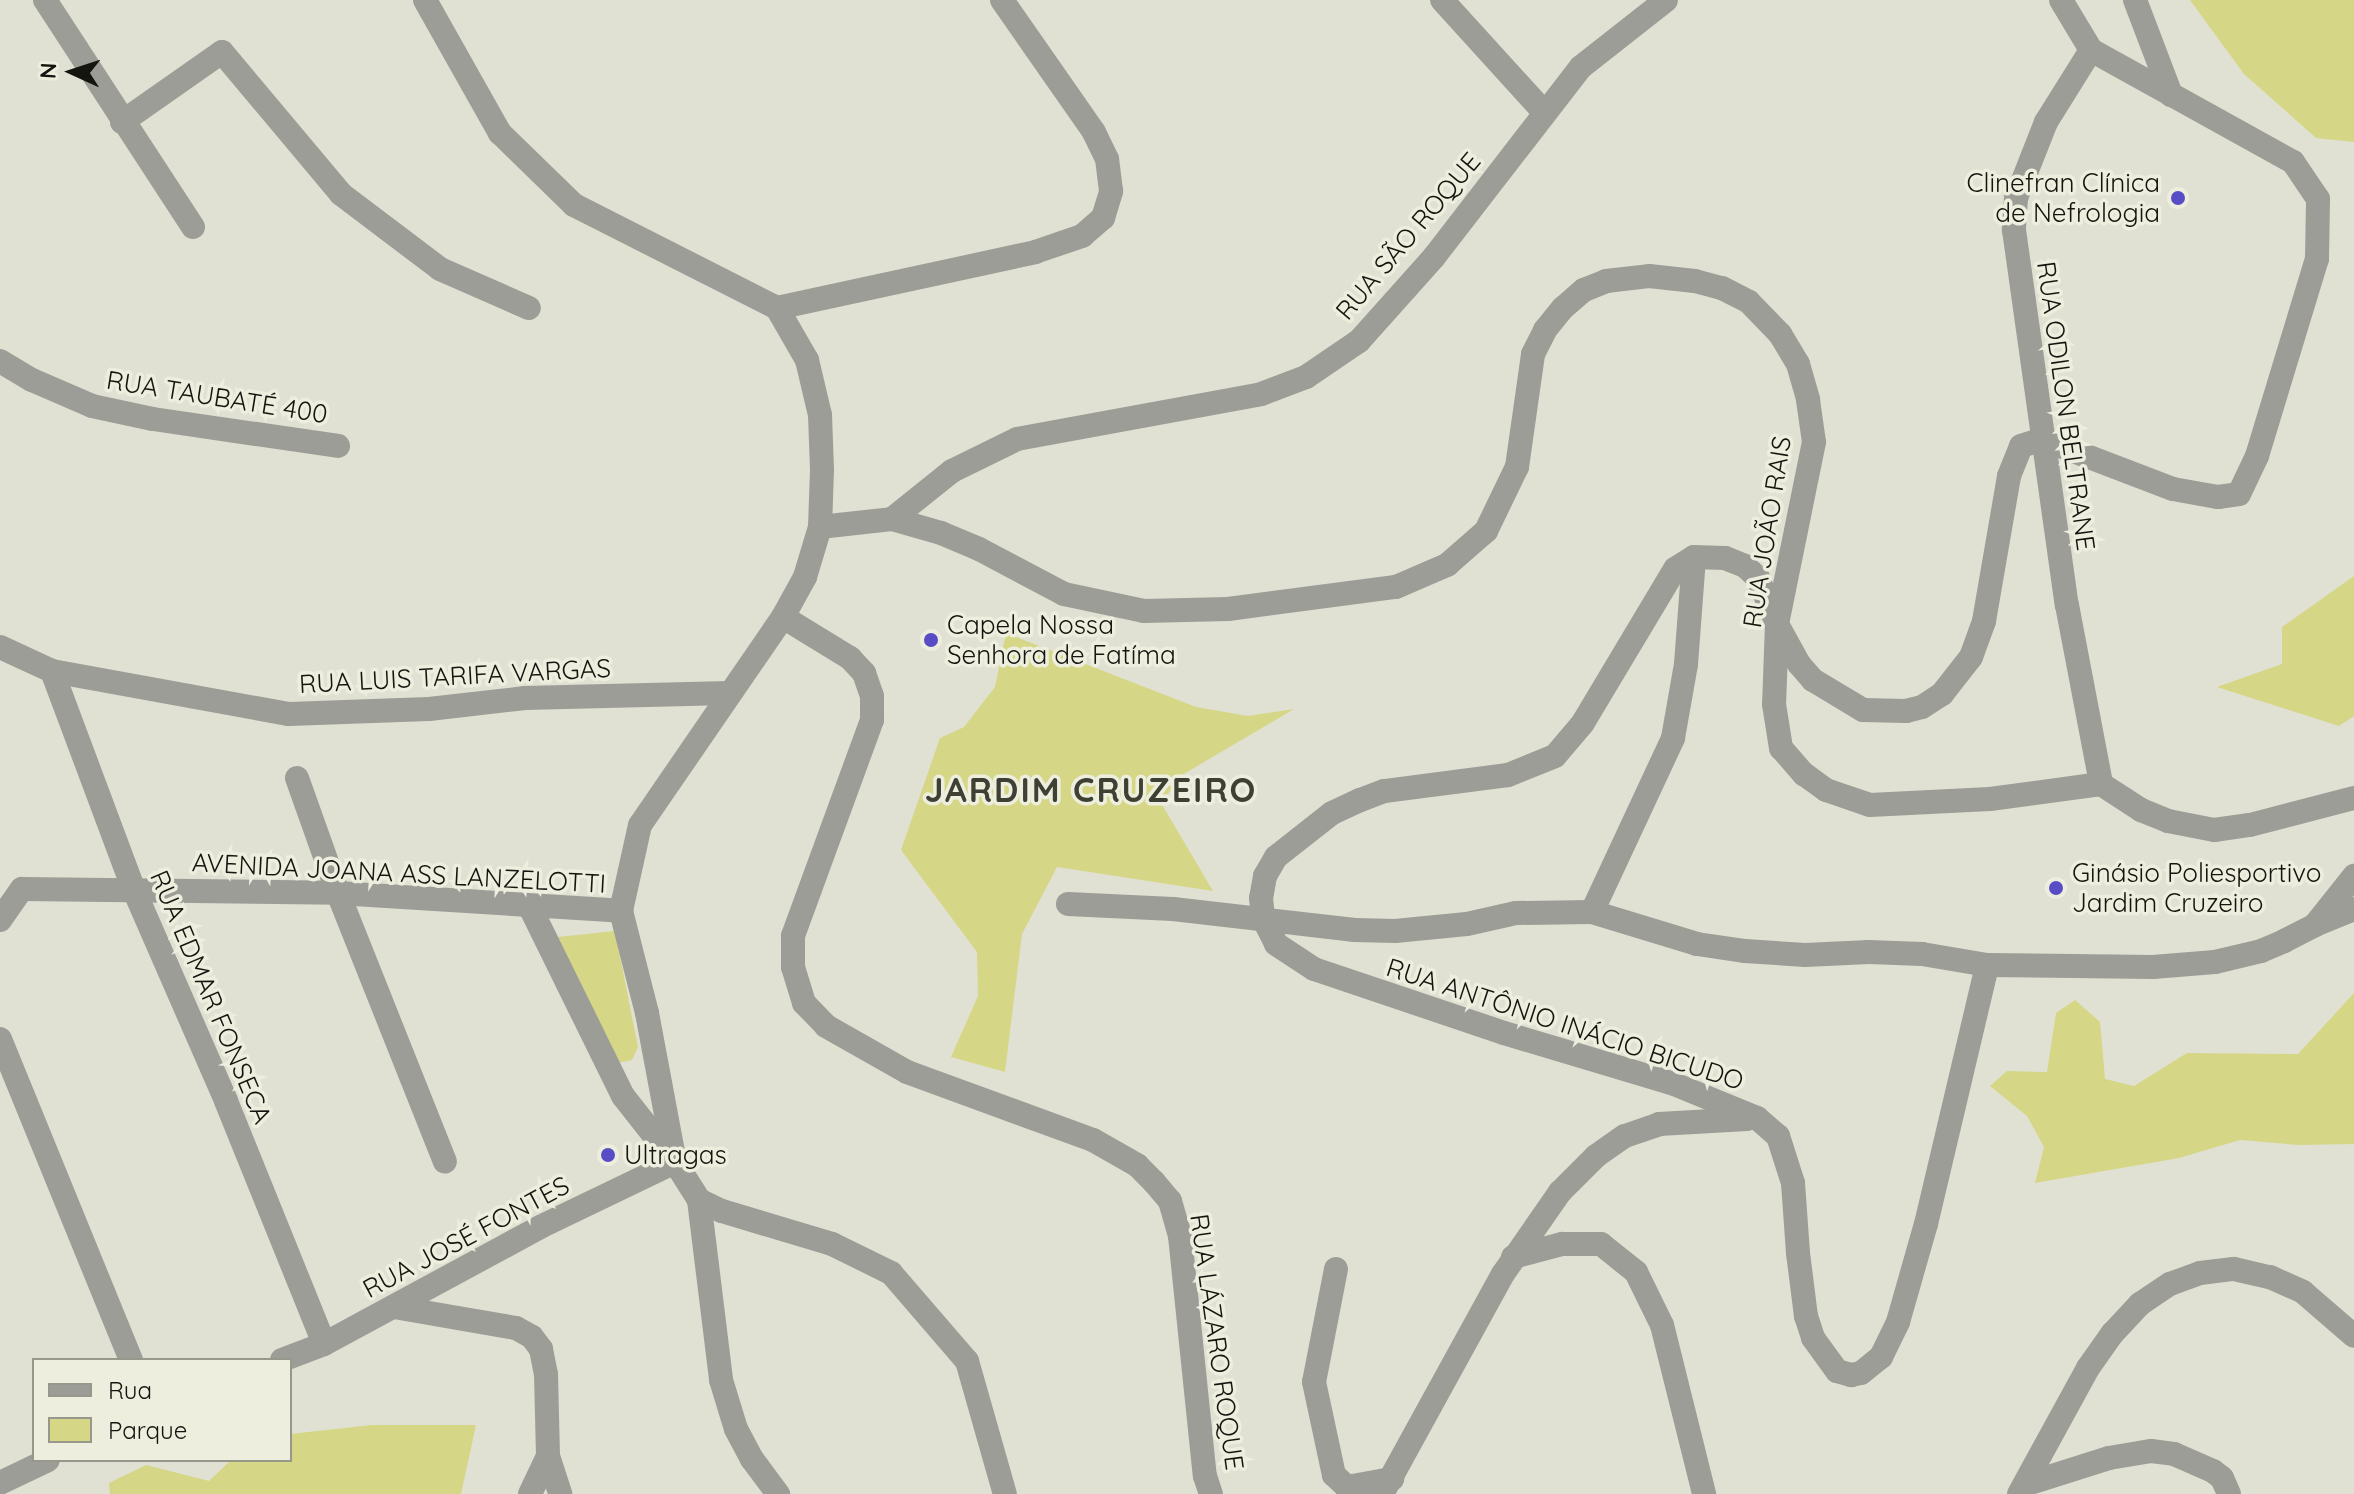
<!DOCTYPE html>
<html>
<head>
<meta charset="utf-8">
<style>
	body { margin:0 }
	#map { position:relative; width:2354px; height:1494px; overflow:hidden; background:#e0e1d2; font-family:Quicksand,sans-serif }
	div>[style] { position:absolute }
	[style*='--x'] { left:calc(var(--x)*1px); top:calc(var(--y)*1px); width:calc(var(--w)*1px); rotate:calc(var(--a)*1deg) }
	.green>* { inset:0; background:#d5d686 }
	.minor>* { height:24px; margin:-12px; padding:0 12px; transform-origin:12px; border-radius:12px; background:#9c9d97 }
	.dots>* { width:22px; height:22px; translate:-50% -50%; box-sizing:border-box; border:4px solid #eeeedf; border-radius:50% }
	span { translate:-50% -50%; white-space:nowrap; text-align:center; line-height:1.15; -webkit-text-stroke:7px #eeeedf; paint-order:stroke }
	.poi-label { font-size:26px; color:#14150f }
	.right { translate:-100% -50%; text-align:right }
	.left { translate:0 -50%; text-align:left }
	.street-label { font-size:26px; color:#14150f }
	.district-label { font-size:34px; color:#3f4034; font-weight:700; letter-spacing:2px }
	.legend { position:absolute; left:32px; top:1358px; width:260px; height:104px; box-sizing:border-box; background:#eeeedf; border:2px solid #97978c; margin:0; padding:10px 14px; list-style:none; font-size:24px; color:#14150f }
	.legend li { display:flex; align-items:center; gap:16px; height:40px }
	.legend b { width:40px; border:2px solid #97978c }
	.north { position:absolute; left:32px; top:32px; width:80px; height:80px; -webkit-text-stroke:6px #eeeedf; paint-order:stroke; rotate:273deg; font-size:22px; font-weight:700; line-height:32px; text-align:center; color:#14150f }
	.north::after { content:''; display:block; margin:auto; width:28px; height:36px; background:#14150f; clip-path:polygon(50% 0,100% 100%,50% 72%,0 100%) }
</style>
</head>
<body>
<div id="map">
	<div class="green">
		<div style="clip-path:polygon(2190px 0,2354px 0,2354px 142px,2316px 138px,2244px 74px)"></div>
		<div style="clip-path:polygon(2354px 576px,2354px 716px,2339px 726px,2217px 687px,2282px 664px,2282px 627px)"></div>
		<div style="clip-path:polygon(1006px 633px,1196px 707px,1248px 716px,1294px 709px,1182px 775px,1161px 803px,1213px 891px,1057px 867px,1022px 934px,1005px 1072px,951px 1057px,978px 996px,977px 952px,901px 850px,940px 738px,964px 727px,995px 687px)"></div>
		<div style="clip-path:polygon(615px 931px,638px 1047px,632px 1060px,617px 1063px,558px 937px)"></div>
		<div style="clip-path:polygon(2354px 993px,2354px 1144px,2299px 1145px,2240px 1140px,2179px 1158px,2035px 1183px,2044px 1147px,2027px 1116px,1990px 1086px,2007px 1071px,2047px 1072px,2056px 1013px,2075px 1000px,2100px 1022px,2105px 1079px,2134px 1086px,2187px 1053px,2298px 1054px)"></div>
		<div style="clip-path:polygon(372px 1425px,476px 1425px,461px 1494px,110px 1494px,109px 1483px,146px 1465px,209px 1481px,231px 1460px,290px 1460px,290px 1434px)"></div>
	</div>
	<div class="minor">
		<div style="--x:45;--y:0;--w:271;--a:56.9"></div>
		<div style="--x:425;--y:0;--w:153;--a:60.6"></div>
		<div style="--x:500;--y:133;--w:103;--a:44.2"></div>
		<div style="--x:574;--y:205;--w:228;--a:26.9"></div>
		<div style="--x:777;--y:308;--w:60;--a:60"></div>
		<div style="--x:807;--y:360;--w:57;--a:76.7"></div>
		<div style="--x:820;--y:415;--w:55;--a:87.9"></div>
		<div style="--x:822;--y:470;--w:57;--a:92"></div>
		<div style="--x:820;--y:527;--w:52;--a:106.7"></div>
		<div style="--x:805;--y:577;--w:46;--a:118.8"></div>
		<div style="--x:783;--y:617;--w:252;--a:124.5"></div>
		<div style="--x:640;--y:825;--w:88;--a:102.5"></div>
		<div style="--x:621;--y:911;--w:105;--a:75.7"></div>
		<div style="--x:647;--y:1013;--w:152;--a:79.4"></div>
		<div style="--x:675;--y:1162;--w:45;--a:57.7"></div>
		<div style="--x:699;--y:1200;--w:25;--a:26"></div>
		<div style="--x:722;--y:1211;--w:115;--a:16.7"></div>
		<div style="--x:832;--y:1244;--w:66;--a:26.2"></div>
		<div style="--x:891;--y:1273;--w:116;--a:49.2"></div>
		<div style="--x:967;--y:1361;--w:138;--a:74.1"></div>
		<div style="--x:1442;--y:0;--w:150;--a:47.7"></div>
		<div style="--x:2135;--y:0;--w:102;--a:69.2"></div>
		<div style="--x:2091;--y:50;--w:85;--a:122"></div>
		<div style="--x:2046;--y:122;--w:82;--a:111.5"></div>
		<div style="--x:2016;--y:198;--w:32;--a:94"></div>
		<div style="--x:2014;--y:230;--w:379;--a:82"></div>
		<div style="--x:2067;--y:605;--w:182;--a:79.2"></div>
		<div style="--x:122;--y:122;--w:122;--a:-35"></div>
		<div style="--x:222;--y:52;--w:185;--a:50"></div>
		<div style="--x:341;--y:194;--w:124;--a:37.1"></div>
		<div style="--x:440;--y:269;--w:97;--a:23.7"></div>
		<div style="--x:777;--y:308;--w:264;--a:-12.2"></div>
		<div style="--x:1035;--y:252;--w:50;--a:-18.8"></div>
		<div style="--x:1082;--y:236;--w:28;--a:-41"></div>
		<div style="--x:1103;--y:218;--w:28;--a:-73"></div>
		<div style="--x:1111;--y:191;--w:32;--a:-97"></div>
		<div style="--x:1107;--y:159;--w:30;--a:-116"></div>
		<div style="--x:1094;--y:132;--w:161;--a:-124.9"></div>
		<div style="--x:0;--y:361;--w:37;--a:31"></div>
		<div style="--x:32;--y:380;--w:65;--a:23.4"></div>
		<div style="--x:92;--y:406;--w:62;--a:12"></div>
		<div style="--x:153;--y:419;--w:187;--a:8.3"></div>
		<div style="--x:892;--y:519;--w:77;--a:-38.7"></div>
		<div style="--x:952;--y:471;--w:72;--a:-26.2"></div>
		<div style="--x:1017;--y:439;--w:248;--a:-10.4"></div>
		<div style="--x:1261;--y:394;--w:48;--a:-20.7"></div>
		<div style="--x:1306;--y:377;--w:64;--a:-34.2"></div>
		<div style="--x:1359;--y:341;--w:113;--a:-48.2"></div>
		<div style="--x:1434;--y:257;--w:240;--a:-52.3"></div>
		<div style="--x:1581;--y:67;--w:108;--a:-38.2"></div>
		<div style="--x:820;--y:527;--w:72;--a:-6.3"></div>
		<div style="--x:892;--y:519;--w:51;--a:15.9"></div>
		<div style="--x:941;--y:533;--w:41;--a:22.8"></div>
		<div style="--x:979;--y:549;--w:96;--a:27.9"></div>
		<div style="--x:1064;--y:594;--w:82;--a:12"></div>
		<div style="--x:1144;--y:611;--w:84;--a:-1.4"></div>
		<div style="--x:1228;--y:609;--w:169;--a:-7.5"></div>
		<div style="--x:1396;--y:587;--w:56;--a:-23.3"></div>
		<div style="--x:1447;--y:565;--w:52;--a:-41.1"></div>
		<div style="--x:1486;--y:531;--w:71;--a:-64.2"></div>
		<div style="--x:1517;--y:467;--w:114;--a:-81.9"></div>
		<div style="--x:1533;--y:354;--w:27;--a:-63"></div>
		<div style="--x:1545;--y:330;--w:28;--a:-51"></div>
		<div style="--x:1563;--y:308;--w:28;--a:-41"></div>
		<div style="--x:1584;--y:290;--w:24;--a:-22"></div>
		<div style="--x:1606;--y:281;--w:43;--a:-6.6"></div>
		<div style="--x:1649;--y:276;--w:46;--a:6.2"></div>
		<div style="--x:1695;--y:281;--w:28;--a:15"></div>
		<div style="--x:1722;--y:288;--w:30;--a:27"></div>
		<div style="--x:1749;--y:302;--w:45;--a:45.9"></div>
		<div style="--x:1780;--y:334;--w:35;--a:59"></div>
		<div style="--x:1798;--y:364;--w:37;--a:74"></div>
		<div style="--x:1808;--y:400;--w:42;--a:81.9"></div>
		<div style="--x:1814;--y:442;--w:186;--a:101.5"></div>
		<div style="--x:1777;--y:624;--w:80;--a:92.1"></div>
		<div style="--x:1774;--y:704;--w:45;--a:81"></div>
		<div style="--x:1781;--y:748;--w:35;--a:49"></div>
		<div style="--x:1804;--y:774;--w:27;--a:36"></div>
		<div style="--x:1826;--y:790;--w:46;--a:18.8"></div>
		<div style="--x:1870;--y:805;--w:120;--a:-2.9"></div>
		<div style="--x:1990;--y:799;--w:112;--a:-7.7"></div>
		<div style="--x:2101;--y:784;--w:48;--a:33"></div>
		<div style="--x:2141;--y:810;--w:29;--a:22"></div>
		<div style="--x:2168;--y:821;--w:47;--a:11.1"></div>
		<div style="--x:2214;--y:830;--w:36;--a:-8"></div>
		<div style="--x:2250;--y:825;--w:107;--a:-14.6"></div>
		<div style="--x:1694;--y:557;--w:22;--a:148"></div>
		<div style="--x:1675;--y:569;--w:179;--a:120.9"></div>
		<div style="--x:1583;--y:723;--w:43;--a:130.3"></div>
		<div style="--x:1555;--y:756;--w:51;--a:158"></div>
		<div style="--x:1508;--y:775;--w:125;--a:172.6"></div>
		<div style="--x:1384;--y:791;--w:26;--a:159"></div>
		<div style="--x:1360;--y:800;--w:31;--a:155"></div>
		<div style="--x:1332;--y:813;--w:71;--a:141.8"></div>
		<div style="--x:1276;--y:857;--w:22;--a:120"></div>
		<div style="--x:1265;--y:876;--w:22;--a:100"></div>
		<div style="--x:1261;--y:898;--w:20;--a:84"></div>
		<div style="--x:1263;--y:918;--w:29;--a:63"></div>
		<div style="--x:1276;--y:944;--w:45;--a:33.3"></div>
		<div style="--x:1314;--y:969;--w:200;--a:18.6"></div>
		<div style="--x:1504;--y:1033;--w:177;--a:16.7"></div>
		<div style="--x:1674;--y:1084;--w:90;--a:22.3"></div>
		<div style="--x:1757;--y:1118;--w:28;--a:41"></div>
		<div style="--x:1778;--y:1136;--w:49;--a:72.3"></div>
		<div style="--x:1793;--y:1183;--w:70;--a:85.9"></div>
		<div style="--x:1798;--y:1253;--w:64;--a:82.8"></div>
		<div style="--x:1806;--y:1316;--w:23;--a:72"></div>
		<div style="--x:1813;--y:1338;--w:41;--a:54"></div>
		<div style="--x:1837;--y:1371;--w:15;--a:16"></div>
		<div style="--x:1851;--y:1375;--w:10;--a:-11"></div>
		<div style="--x:1861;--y:1373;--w:26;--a:-39"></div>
		<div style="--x:1881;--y:1357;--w:39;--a:-64"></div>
		<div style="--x:1898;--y:1322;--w:102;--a:-74.1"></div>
		<div style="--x:1926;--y:1224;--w:266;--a:-76.7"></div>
		<div style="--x:783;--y:617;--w:79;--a:31.5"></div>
		<div style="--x:850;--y:658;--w:21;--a:47"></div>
		<div style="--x:864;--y:673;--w:24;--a:71"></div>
		<div style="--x:872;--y:696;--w:24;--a:90"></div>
		<div style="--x:872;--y:720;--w:230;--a:110.1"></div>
		<div style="--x:793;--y:936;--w:31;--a:90"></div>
		<div style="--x:793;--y:967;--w:38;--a:73"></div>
		<div style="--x:804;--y:1003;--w:32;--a:46"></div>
		<div style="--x:826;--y:1026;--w:93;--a:29.6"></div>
		<div style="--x:907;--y:1072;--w:198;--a:20.1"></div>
		<div style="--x:1093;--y:1140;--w:51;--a:29.6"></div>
		<div style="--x:1137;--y:1165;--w:24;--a:45"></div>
		<div style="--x:1154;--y:1182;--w:25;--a:50"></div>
		<div style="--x:1170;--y:1201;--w:36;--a:74"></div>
		<div style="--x:1180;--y:1236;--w:241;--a:84.1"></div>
		<div style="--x:1205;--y:1476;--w:19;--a:72"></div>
		<div style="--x:0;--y:647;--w:57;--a:24.8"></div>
		<div style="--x:52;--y:671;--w:241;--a:10.3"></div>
		<div style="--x:289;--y:714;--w:140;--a:-2"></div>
		<div style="--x:429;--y:709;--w:97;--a:-6.5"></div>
		<div style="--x:525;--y:698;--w:204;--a:-1.4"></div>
		<div style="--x:52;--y:671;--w:234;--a:69.5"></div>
		<div style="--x:134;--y:890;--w:230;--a:66.4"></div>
		<div style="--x:226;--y:1101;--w:262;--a:68"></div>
		<div style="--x:297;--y:778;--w:122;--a:70.4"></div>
		<div style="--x:338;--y:893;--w:289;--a:68.3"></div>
		<div style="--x:1068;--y:904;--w:105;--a:2.7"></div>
		<div style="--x:1173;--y:909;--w:183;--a:6.6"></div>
		<div style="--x:1355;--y:930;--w:40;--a:1.4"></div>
		<div style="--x:1395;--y:931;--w:72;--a:-5.6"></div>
		<div style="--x:1467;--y:924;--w:50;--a:-12.7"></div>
		<div style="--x:1516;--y:913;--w:76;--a:-0.8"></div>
		<div style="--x:1592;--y:912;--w:110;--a:16.9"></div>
		<div style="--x:1697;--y:944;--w:49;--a:8.3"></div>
		<div style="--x:1745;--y:951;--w:60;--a:3.8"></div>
		<div style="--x:1805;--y:955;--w:64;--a:-2.7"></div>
		<div style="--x:1869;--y:952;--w:53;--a:2.2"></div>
		<div style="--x:1922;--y:954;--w:66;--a:9.6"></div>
		<div style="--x:1987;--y:965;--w:166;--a:0.7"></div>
		<div style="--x:2153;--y:967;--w:62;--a:-4.6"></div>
		<div style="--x:2215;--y:962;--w:47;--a:-13.4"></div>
		<div style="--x:2261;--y:951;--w:25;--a:-23"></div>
		<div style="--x:2284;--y:941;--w:35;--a:-27"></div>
		<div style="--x:2315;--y:925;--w:63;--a:-51.5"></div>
		<div style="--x:1592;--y:912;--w:192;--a:-65"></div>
		<div style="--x:1673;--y:738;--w:75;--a:-80"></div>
		<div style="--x:1686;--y:664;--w:107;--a:-85.7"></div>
		<div style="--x:1694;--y:557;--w:31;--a:2"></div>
		<div style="--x:1725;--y:558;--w:22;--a:22"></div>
		<div style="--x:1745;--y:566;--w:18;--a:43"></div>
		<div style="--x:1758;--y:578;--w:50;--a:67.6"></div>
		<div style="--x:1777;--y:624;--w:46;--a:61.2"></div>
		<div style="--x:1799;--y:664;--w:21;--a:49"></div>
		<div style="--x:1813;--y:680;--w:58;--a:31"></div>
		<div style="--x:1863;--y:710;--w:43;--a:1.3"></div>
		<div style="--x:1906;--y:711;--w:16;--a:-14"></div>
		<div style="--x:1922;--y:707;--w:24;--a:-33"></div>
		<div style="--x:1942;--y:694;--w:47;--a:-51.9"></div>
		<div style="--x:1971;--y:657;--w:38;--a:-70"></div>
		<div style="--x:1984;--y:621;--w:147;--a:-80.2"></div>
		<div style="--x:2009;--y:476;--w:32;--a:-68"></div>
		<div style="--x:2021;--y:446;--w:22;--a:-18"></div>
		<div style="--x:2042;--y:439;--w:140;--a:20.9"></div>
		<div style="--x:2173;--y:489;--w:46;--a:10.1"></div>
		<div style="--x:2218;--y:497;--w:21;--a:-8"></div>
		<div style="--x:2239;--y:494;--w:42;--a:-64.7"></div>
		<div style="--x:2257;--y:456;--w:206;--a:-73.1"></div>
		<div style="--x:2317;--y:259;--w:60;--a:-89"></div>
		<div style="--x:2318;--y:199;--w:45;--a:-124"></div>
		<div style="--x:2293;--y:162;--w:231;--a:-151"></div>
		<div style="--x:2091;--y:50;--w:58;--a:-121"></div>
		<div style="--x:0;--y:920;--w:38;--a:-55"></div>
		<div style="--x:22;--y:889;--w:316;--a:0.7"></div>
		<div style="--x:338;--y:893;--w:284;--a:3.6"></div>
		<div style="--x:2317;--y:924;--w:40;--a:-22"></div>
		<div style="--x:0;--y:1039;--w:347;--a:67.8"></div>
		<div style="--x:699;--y:1200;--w:181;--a:83"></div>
		<div style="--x:721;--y:1380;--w:51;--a:73"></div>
		<div style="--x:736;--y:1429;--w:34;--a:62"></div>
		<div style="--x:752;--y:1459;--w:44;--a:53.4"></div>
		<div style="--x:1513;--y:1257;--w:51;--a:-14.9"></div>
		<div style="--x:1562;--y:1244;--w:39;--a:0"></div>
		<div style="--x:1601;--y:1244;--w:45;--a:38.7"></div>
		<div style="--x:1636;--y:1272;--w:59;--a:63.9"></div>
		<div style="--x:1662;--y:1325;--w:174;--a:76"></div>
		<div style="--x:1336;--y:1269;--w:115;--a:101"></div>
		<div style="--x:1314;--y:1382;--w:95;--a:77.9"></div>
		<div style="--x:1334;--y:1475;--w:18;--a:43"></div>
		<div style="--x:1347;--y:1487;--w:46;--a:-10.1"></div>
		<div style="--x:394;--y:1307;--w:124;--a:9.8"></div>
		<div style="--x:516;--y:1328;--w:18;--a:29"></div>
		<div style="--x:532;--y:1337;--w:15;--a:53"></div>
		<div style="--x:541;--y:1349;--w:25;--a:79"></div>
		<div style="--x:546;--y:1374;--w:82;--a:88.6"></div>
		<div style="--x:548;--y:1456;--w:40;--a:72"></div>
		<div style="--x:282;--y:1360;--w:45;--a:-20.9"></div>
		<div style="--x:324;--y:1344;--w:246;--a:-28.4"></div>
		<div style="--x:540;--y:1227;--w:150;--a:-25.7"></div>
		<div style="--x:675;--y:1162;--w:84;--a:-128.2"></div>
		<div style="--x:623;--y:1096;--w:211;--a:-116.2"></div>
		<div style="--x:0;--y:1483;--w:53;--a:-25.6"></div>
		<div style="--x:2027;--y:1484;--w:86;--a:-17.6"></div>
		<div style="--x:2109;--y:1458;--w:43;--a:-9.5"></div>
		<div style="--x:2151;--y:1451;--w:23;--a:7"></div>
		<div style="--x:2174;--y:1454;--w:43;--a:23.6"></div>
		<div style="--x:2213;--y:1471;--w:11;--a:38"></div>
		<div style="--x:2222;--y:1478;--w:17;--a:66"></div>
		<div style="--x:530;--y:1494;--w:42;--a:-64.7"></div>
		<div style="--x:1382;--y:1494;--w:251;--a:-61.2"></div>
		<div style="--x:1503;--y:1274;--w:100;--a:-55.2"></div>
		<div style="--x:1560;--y:1192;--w:51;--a:-45"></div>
		<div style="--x:1596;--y:1156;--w:35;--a:-35"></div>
		<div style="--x:1625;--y:1136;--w:36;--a:-19"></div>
		<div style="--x:1659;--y:1124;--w:88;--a:-3.3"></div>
		<div style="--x:2019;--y:1494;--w:144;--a:-61.3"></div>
		<div style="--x:2088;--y:1368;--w:42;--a:-54.8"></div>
		<div style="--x:2112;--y:1334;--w:41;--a:-47"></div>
		<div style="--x:2140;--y:1304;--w:36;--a:-34"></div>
		<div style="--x:2170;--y:1284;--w:32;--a:-20"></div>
		<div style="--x:2200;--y:1273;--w:34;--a:-7"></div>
		<div style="--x:2234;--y:1269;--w:37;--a:13"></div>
		<div style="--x:2270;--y:1277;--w:36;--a:24"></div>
		<div style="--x:2303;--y:1292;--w:67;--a:40.8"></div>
	</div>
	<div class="dots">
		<div style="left:2178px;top:198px;background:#594dc5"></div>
		<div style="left:931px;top:640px;background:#594dc5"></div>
		<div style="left:2056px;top:888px;background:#594dc5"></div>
		<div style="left:608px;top:1155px;background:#594dc5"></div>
	</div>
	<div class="poi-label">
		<span class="right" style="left:2160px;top:198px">Clinefran Clínica<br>de Nefrologia</span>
		<span class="left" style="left:947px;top:640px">Capela Nossa<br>Senhora de Fatíma</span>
		<span class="left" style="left:2072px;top:888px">Ginásio Poliesportivo<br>Jardim Cruzeiro</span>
		<span class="left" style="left:624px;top:1155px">Ultragas</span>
	</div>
	<div class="street-label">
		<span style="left:1408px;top:236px;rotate:-50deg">RUA SÃO ROQUE</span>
		<span style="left:217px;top:397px;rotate:9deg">RUA TAUBATÉ 400</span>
		<span style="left:2066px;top:406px;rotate:82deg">RUA ODILON BELTRANE</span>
		<span style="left:1767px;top:532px;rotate:-81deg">RUA JOÃO RAIS</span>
		<span style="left:455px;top:676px;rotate:-3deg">RUA LUIS TARIFA VARGAS</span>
		<span style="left:399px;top:873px;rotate:3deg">AVENIDA JOANA ASS LANZELOTTI</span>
		<span style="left:211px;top:997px;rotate:67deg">RUA EDMAR FONSECA</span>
		<span style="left:1565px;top:1024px;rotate:18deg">RUA ANTÔNIO INÁCIO BICUDO</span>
		<span style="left:466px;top:1237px;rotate:-28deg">RUA JOSÉ FONTES</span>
		<span style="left:1217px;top:1342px;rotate:82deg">RUA LÁZARO ROQUE</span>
	</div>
	<div class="district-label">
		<span style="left:1091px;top:790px">JARDIM CRUZEIRO</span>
	</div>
	<ul class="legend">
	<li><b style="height:10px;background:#9c9d97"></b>Rua</li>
	<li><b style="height:22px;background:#d5d686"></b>Parque</li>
	</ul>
	<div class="north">N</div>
</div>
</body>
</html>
